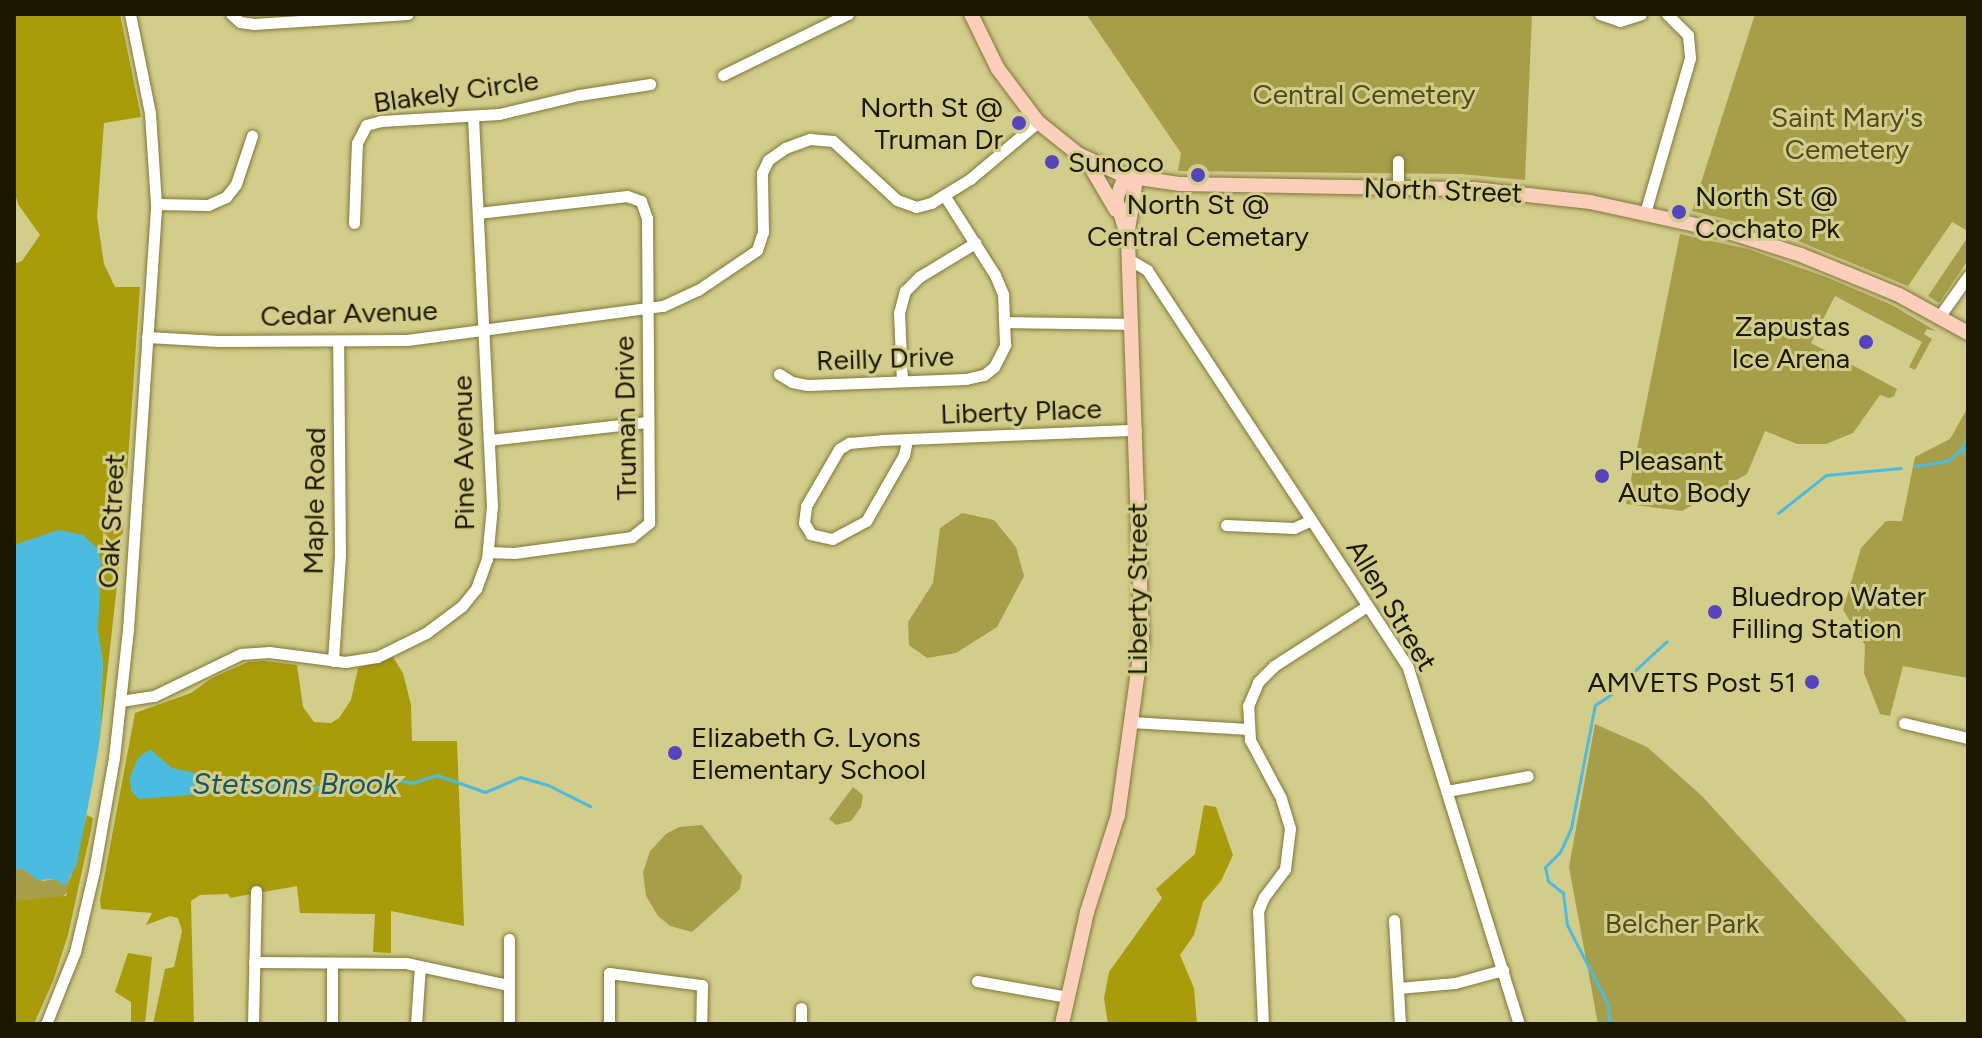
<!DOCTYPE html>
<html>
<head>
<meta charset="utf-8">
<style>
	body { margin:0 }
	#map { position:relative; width:1982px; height:1038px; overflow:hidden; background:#d3cd8b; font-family:Figtree,sans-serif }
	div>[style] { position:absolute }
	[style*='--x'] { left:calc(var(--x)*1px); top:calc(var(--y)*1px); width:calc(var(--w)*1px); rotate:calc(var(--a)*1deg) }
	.green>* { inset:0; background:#a79e4a }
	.forest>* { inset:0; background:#a89c0b }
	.water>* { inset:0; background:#4bbbe0 }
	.stream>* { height:3px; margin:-1.5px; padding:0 1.5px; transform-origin:1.5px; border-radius:1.5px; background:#4bbbe0 }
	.roads { filter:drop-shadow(0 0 2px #7f7838) drop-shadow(0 0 2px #7f7838) }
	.minor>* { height:11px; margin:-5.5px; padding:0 5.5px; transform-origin:5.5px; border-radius:5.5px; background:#fff }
	.major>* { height:14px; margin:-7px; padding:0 7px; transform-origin:7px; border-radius:7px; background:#fccfbc }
	.dots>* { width:22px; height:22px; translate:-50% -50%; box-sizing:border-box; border:4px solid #d3cd8b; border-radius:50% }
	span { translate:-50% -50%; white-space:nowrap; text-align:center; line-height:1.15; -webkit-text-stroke:6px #d3cd8b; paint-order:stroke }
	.street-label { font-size:28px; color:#1b1800 }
	.park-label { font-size:28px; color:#514c1b }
	.poi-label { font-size:28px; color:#1b1800 }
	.right { translate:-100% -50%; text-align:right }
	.left { translate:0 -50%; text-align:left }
	.water-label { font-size:30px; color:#175569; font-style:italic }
	.frame { position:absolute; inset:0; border:16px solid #1b1800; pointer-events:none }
</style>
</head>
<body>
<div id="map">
	<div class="green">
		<div style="clip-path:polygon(1086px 14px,1532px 14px,1525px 180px,1461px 174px,1178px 171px,1181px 153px)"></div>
		<div style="clip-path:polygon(1755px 14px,1968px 14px,1968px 231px,1952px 222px,1908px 286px,1771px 230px,1692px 211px)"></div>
		<div style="clip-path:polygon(1680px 234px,1748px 249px,1826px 277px,1892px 305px,1936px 331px,1927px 329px,1924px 334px,1932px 339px,1915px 370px,1909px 367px,1922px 342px,1835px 296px,1811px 343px,1897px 389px,1894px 396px,1889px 398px,1880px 395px,1853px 433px,1826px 444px,1797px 444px,1765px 431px,1747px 474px,1682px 511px,1626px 504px)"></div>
		<div style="clip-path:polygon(1968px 237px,1968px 260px,1939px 303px,1928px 296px)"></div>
		<div style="clip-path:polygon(1968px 407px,1968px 678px,1903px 666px,1890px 716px,1880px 714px,1864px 673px,1865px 645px,1843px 610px,1861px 548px,1886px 521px,1902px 521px,1915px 457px,1950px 439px)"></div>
		<div style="clip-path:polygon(962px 513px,994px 520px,1016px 547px,1024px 576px,997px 627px,956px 653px,927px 658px,909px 645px,908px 622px,933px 583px,940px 528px)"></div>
		<div style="clip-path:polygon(1595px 724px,1647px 747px,1702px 796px,1907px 1021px,1903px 1024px,1598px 1024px,1569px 867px)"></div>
		<div style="clip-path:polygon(853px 787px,863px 795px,861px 807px,851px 821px,836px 825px,829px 819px)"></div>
		<div style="clip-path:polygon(702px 825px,742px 876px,740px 889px,692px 932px,670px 926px,658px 916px,646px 896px,643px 873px,650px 851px,666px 834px,679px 827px)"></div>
		<div style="clip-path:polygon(14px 869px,23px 869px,43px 881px,55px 879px,65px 885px,74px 872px,70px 889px,60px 900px,14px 901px)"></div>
	</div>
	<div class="forest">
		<div style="clip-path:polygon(14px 14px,120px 14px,141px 117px,104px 123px,97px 217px,104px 264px,115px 287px,140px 287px,127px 475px,113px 494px,110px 513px,124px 522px,100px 738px,103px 662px,98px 638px,98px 596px,14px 550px,14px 264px,22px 261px,40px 235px,18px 204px,14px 190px)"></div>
		<div style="clip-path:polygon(393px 657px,403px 673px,411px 705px,412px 741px,457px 741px,464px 926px,391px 911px,391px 953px,373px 952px,375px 914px,300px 913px,297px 886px,230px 898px,228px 894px,200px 895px,191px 901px,194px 1024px,153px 1024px,165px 969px,174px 967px,182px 931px,178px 918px,170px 916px,146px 925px,152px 913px,101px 909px,100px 900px,135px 713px,191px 693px,212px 678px,248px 662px,265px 661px,297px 665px,303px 707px,314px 722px,331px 723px,339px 718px,351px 700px,358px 668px)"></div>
		<div style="clip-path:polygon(1204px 805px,1216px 807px,1233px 855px,1221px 881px,1203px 902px,1194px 935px,1180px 955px,1194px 988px,1197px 1024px,1108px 1024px,1104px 998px,1109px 972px,1162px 898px,1156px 889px,1195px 854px)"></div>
		<div style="clip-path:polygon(87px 815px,93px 818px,91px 830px,68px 935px,53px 981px,34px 1024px,14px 1024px,14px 901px,66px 896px)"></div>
		<div style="clip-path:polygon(128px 953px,152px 957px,145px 1024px,131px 1024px,131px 1002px,115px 992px)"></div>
	</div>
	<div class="water">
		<div style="clip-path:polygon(59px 530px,83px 535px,98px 549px,101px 563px,98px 631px,103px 662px,100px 738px,93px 780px,77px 864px,65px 886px,55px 879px,38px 880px,23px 869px,14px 869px,14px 545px)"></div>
		<div style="clip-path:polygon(150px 749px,172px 768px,205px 775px,243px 777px,255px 784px,228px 792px,139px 799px,131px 791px,130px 777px,138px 758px)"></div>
	</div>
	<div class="stream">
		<div style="--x:1968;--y:436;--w:13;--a:117"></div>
		<div style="--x:1962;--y:448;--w:12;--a:59"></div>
		<div style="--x:1915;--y:466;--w:33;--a:-9"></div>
		<div style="--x:1948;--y:461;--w:19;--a:-43"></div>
		<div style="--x:1778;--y:513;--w:61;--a:-38.4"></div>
		<div style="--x:1826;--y:475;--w:75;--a:-5.3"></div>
		<div style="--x:1630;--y:675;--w:50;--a:-42.6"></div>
		<div style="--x:252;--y:784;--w:53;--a:5.4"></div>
		<div style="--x:305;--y:789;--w:81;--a:-7.8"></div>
		<div style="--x:385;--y:778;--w:27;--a:10"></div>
		<div style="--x:412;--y:783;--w:26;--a:-18"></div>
		<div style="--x:437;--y:775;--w:51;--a:19.5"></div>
		<div style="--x:485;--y:792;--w:38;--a:-23"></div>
		<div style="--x:520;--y:777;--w:29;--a:16"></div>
		<div style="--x:548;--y:785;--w:47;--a:26.6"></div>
		<div style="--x:1609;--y:1024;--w:19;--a:-93"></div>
		<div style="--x:1608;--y:1005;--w:90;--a:-117.1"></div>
		<div style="--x:1567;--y:925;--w:32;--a:-97"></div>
		<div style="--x:1563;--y:893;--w:19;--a:-141"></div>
		<div style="--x:1548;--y:881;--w:14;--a:-102"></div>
		<div style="--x:1545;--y:867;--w:21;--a:-45"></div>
		<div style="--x:1560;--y:852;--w:26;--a:-65"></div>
		<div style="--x:1571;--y:828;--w:125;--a:-79"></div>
		<div style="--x:1595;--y:705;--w:20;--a:-33"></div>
	</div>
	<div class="roads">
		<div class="minor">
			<div style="--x:231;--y:14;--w:12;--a:42"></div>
			<div style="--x:240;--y:22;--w:14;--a:8"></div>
			<div style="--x:254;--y:24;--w:154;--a:-3.7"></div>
			<div style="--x:1600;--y:14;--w:21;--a:19"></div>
			<div style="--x:1620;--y:21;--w:22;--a:-18"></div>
			<div style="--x:723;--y:75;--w:139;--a:-26"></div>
			<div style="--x:1398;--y:161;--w:26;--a:90"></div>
			<div style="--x:156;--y:204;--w:52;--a:1.1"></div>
			<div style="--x:208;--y:205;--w:20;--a:-24"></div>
			<div style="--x:226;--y:197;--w:16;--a:-52"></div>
			<div style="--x:236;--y:184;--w:51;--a:-71.6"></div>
			<div style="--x:478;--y:213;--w:150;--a:-6.5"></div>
			<div style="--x:627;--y:196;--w:15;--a:20"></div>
			<div style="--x:641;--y:201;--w:18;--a:71"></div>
			<div style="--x:647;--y:218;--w:305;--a:89.6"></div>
			<div style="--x:649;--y:523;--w:22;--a:141"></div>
			<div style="--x:632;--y:537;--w:119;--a:172.3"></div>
			<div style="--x:514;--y:553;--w:26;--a:-178"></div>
			<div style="--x:1645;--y:213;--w:161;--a:-73.8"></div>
			<div style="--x:1690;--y:58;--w:23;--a:-95"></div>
			<div style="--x:1688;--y:35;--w:30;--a:-135"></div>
			<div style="--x:354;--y:223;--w:80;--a:-87.9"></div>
			<div style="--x:357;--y:143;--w:20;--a:-63"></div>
			<div style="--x:366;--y:125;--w:16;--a:-15"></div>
			<div style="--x:381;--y:121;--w:118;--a:-3.4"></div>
			<div style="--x:499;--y:114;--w:82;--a:-13.4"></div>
			<div style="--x:579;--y:95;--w:72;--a:-8.8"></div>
			<div style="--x:1130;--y:260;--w:20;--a:30"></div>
			<div style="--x:1147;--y:270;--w:476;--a:56.7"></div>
			<div style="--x:1408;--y:668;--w:373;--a:72.7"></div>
			<div style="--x:1939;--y:317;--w:50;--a:-54.7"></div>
			<div style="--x:1005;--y:322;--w:127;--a:0.9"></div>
			<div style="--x:147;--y:337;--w:71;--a:3.2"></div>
			<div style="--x:218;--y:341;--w:189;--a:-0.3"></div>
			<div style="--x:407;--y:340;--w:258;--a:-7.6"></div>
			<div style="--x:663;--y:306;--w:38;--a:-25"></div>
			<div style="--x:698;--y:290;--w:71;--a:-34.1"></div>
			<div style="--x:757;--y:250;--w:19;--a:-72"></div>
			<div style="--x:763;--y:232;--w:59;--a:-91"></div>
			<div style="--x:762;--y:173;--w:14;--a:-65"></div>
			<div style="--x:768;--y:160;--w:21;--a:-35"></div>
			<div style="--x:785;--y:148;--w:27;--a:-20"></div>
			<div style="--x:810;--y:139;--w:23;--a:5"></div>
			<div style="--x:833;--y:141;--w:87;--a:42.7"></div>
			<div style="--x:897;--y:200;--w:20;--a:20"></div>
			<div style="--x:916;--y:207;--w:16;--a:-15"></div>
			<div style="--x:931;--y:203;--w:46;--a:-31.6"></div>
			<div style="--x:970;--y:179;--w:89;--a:-40"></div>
			<div style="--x:779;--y:374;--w:15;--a:32"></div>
			<div style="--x:792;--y:382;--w:16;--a:11"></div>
			<div style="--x:808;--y:385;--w:158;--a:-2.2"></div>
			<div style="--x:966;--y:379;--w:18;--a:-13"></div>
			<div style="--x:984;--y:375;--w:13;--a:-39"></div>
			<div style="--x:994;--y:367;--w:25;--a:-63"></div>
			<div style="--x:1005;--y:345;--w:51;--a:-92.2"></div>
			<div style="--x:1003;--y:294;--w:21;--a:-113"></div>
			<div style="--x:995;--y:275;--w:95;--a:-122.5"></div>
			<div style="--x:902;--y:381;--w:68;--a:-92.5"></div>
			<div style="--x:899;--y:313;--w:23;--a:-75"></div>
			<div style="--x:905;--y:291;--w:20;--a:-45"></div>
			<div style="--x:919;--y:277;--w:66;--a:-31.3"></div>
			<div style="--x:489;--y:440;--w:160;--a:-6.5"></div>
			<div style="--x:907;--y:440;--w:15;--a:101"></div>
			<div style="--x:904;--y:455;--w:76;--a:119.9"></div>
			<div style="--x:866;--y:521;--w:38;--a:152"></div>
			<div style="--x:832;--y:539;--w:22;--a:-167"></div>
			<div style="--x:811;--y:534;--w:13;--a:-122"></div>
			<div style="--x:804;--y:523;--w:17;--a:-83"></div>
			<div style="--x:806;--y:506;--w:66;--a:-59.9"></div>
			<div style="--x:839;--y:449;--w:12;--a:-31"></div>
			<div style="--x:849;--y:443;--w:33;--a:-5"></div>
			<div style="--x:882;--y:440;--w:254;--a:-2.3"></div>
			<div style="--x:1226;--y:525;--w:68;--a:2.5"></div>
			<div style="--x:1294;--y:528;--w:19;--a:-25"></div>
			<div style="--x:333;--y:661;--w:106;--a:-86.2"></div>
			<div style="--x:340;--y:555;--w:213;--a:-90.5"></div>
			<div style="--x:121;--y:701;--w:33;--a:-9"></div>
			<div style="--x:154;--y:696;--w:97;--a:-25.8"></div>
			<div style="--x:241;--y:654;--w:28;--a:-4"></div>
			<div style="--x:269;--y:652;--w:77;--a:7.5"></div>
			<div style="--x:345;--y:662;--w:32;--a:-9"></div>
			<div style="--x:377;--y:657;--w:55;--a:-26.1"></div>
			<div style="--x:426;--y:633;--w:45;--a:-36.9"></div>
			<div style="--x:462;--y:606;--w:22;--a:-51"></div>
			<div style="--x:476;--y:589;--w:32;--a:-70"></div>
			<div style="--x:487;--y:559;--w:53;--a:-84.6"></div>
			<div style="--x:492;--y:506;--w:390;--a:-92.8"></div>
			<div style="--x:1132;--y:722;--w:115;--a:3.5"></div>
			<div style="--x:1904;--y:723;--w:66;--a:13.2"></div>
			<div style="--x:1447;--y:791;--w:82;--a:-10.5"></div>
			<div style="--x:1394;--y:920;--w:104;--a:86.7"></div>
			<div style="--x:509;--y:939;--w:85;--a:90"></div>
			<div style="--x:254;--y:962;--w:152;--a:0.4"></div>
			<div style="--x:406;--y:963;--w:105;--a:12.1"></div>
			<div style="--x:977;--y:981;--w:92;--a:10"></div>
			<div style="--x:1398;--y:988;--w:57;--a:-5"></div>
			<div style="--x:1455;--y:983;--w:50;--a:-15.2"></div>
			<div style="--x:46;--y:1024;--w:78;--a:-68.1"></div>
			<div style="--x:75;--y:952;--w:83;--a:-76.8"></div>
			<div style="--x:94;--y:871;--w:115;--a:-80"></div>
			<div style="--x:114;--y:758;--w:129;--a:-83.8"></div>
			<div style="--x:128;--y:630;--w:427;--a:-86.2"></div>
			<div style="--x:156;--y:204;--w:91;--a:-93.8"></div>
			<div style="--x:150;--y:113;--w:101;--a:-101.4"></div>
			<div style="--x:253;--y:1024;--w:133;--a:-88.7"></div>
			<div style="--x:332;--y:1024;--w:61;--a:-90"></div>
			<div style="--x:416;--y:1024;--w:58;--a:-86.1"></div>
			<div style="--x:609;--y:1024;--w:51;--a:-90"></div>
			<div style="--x:609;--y:973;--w:94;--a:7.4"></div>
			<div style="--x:702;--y:985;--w:39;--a:91"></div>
			<div style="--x:801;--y:1024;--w:16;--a:-90"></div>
			<div style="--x:1263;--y:1024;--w:113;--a:-92.5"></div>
			<div style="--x:1258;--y:911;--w:15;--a:-67"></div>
			<div style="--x:1264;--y:897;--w:35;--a:-53"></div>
			<div style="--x:1285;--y:869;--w:41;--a:-83"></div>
			<div style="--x:1290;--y:828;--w:31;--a:-107"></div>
			<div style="--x:1281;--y:798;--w:66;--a:-118.1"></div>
			<div style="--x:1250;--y:740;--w:34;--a:-93"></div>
			<div style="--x:1248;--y:706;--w:26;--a:-67"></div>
			<div style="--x:1258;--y:682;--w:23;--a:-45"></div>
			<div style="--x:1274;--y:666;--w:111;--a:-32.8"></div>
		</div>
		<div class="major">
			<div style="--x:971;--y:14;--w:61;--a:63.9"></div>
			<div style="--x:998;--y:69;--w:66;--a:53"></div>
			<div style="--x:1038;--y:122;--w:51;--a:38.7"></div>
			<div style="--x:1078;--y:154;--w:52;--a:25.1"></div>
			<div style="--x:1125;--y:176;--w:56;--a:8.3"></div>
			<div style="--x:1180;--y:184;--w:294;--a:1"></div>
			<div style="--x:1474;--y:189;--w:117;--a:6.4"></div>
			<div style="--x:1590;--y:202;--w:145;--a:12.3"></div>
			<div style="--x:1732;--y:233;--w:72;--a:17.7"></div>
			<div style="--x:1801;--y:255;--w:106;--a:22.2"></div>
			<div style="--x:1899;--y:295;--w:79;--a:28.8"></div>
			<div style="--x:1086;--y:159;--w:59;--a:59.5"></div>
			<div style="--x:1125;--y:176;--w:25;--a:111"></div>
			<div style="--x:1116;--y:199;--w:34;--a:73"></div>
			<div style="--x:1062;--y:1024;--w:115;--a:-77.4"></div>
			<div style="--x:1087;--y:912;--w:102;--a:-72.3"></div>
			<div style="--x:1118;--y:815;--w:176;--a:-82.1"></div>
			<div style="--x:1142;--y:641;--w:411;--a:-92"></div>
			<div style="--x:1128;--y:230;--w:52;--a:-81.1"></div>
		</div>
	</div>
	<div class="dots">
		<div style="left:1019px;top:123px;background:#5545bc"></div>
		<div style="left:1052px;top:162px;background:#5545bc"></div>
		<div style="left:1198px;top:175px;background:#5545bc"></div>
		<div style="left:1679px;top:212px;background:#5545bc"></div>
		<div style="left:1866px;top:342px;background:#5545bc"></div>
		<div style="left:1602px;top:476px;background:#5545bc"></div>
		<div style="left:1715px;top:612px;background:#5545bc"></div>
		<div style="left:1812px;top:682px;background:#5545bc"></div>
		<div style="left:675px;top:753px;background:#5545bc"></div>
	</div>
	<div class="street-label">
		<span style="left:456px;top:91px;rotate:-8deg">Blakely Circle</span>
		<span style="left:1443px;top:190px;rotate:2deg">North Street</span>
		<span style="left:349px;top:313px;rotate:-2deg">Cedar Avenue</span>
		<span style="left:885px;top:358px;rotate:-2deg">Reilly Drive</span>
		<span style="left:1021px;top:411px;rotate:-2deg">Liberty Place</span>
		<span style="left:625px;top:418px;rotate:-91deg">Truman Drive</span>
		<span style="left:463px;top:453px;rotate:-91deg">Pine Avenue</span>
		<span style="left:314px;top:501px;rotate:-89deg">Maple Road</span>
		<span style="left:111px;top:521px;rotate:-87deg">Oak Street</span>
		<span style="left:1137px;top:589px;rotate:-90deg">Liberty Street</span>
		<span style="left:1392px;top:605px;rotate:59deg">Allen Street</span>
	</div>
	<div class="park-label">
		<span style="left:1364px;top:94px">Central Cemetery</span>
		<span style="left:1847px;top:133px">Saint Mary's<br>Cemetery</span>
		<span style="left:1682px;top:923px">Belcher Park</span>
	</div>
	<div class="poi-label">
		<span class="right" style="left:1003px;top:123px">North St @<br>Truman Dr</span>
		<span class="left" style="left:1068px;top:162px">Sunoco</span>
		<span class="left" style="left:1695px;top:212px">North St @<br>Cochato Pk</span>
		<span style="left:1198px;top:220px">North St @<br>Central Cemetary</span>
		<span class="right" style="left:1850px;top:342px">Zapustas<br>Ice Arena</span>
		<span class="left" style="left:1618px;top:476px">Pleasant<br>Auto Body</span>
		<span class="left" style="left:1731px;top:612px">Bluedrop Water<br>Filling Station</span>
		<span class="right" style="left:1796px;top:682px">AMVETS Post 51</span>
		<span class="left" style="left:691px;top:753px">Elizabeth G. Lyons<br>Elementary School</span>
	</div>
	<div class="water-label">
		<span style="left:295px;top:784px">Stetsons Brook</span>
	</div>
	<div class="frame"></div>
</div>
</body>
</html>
